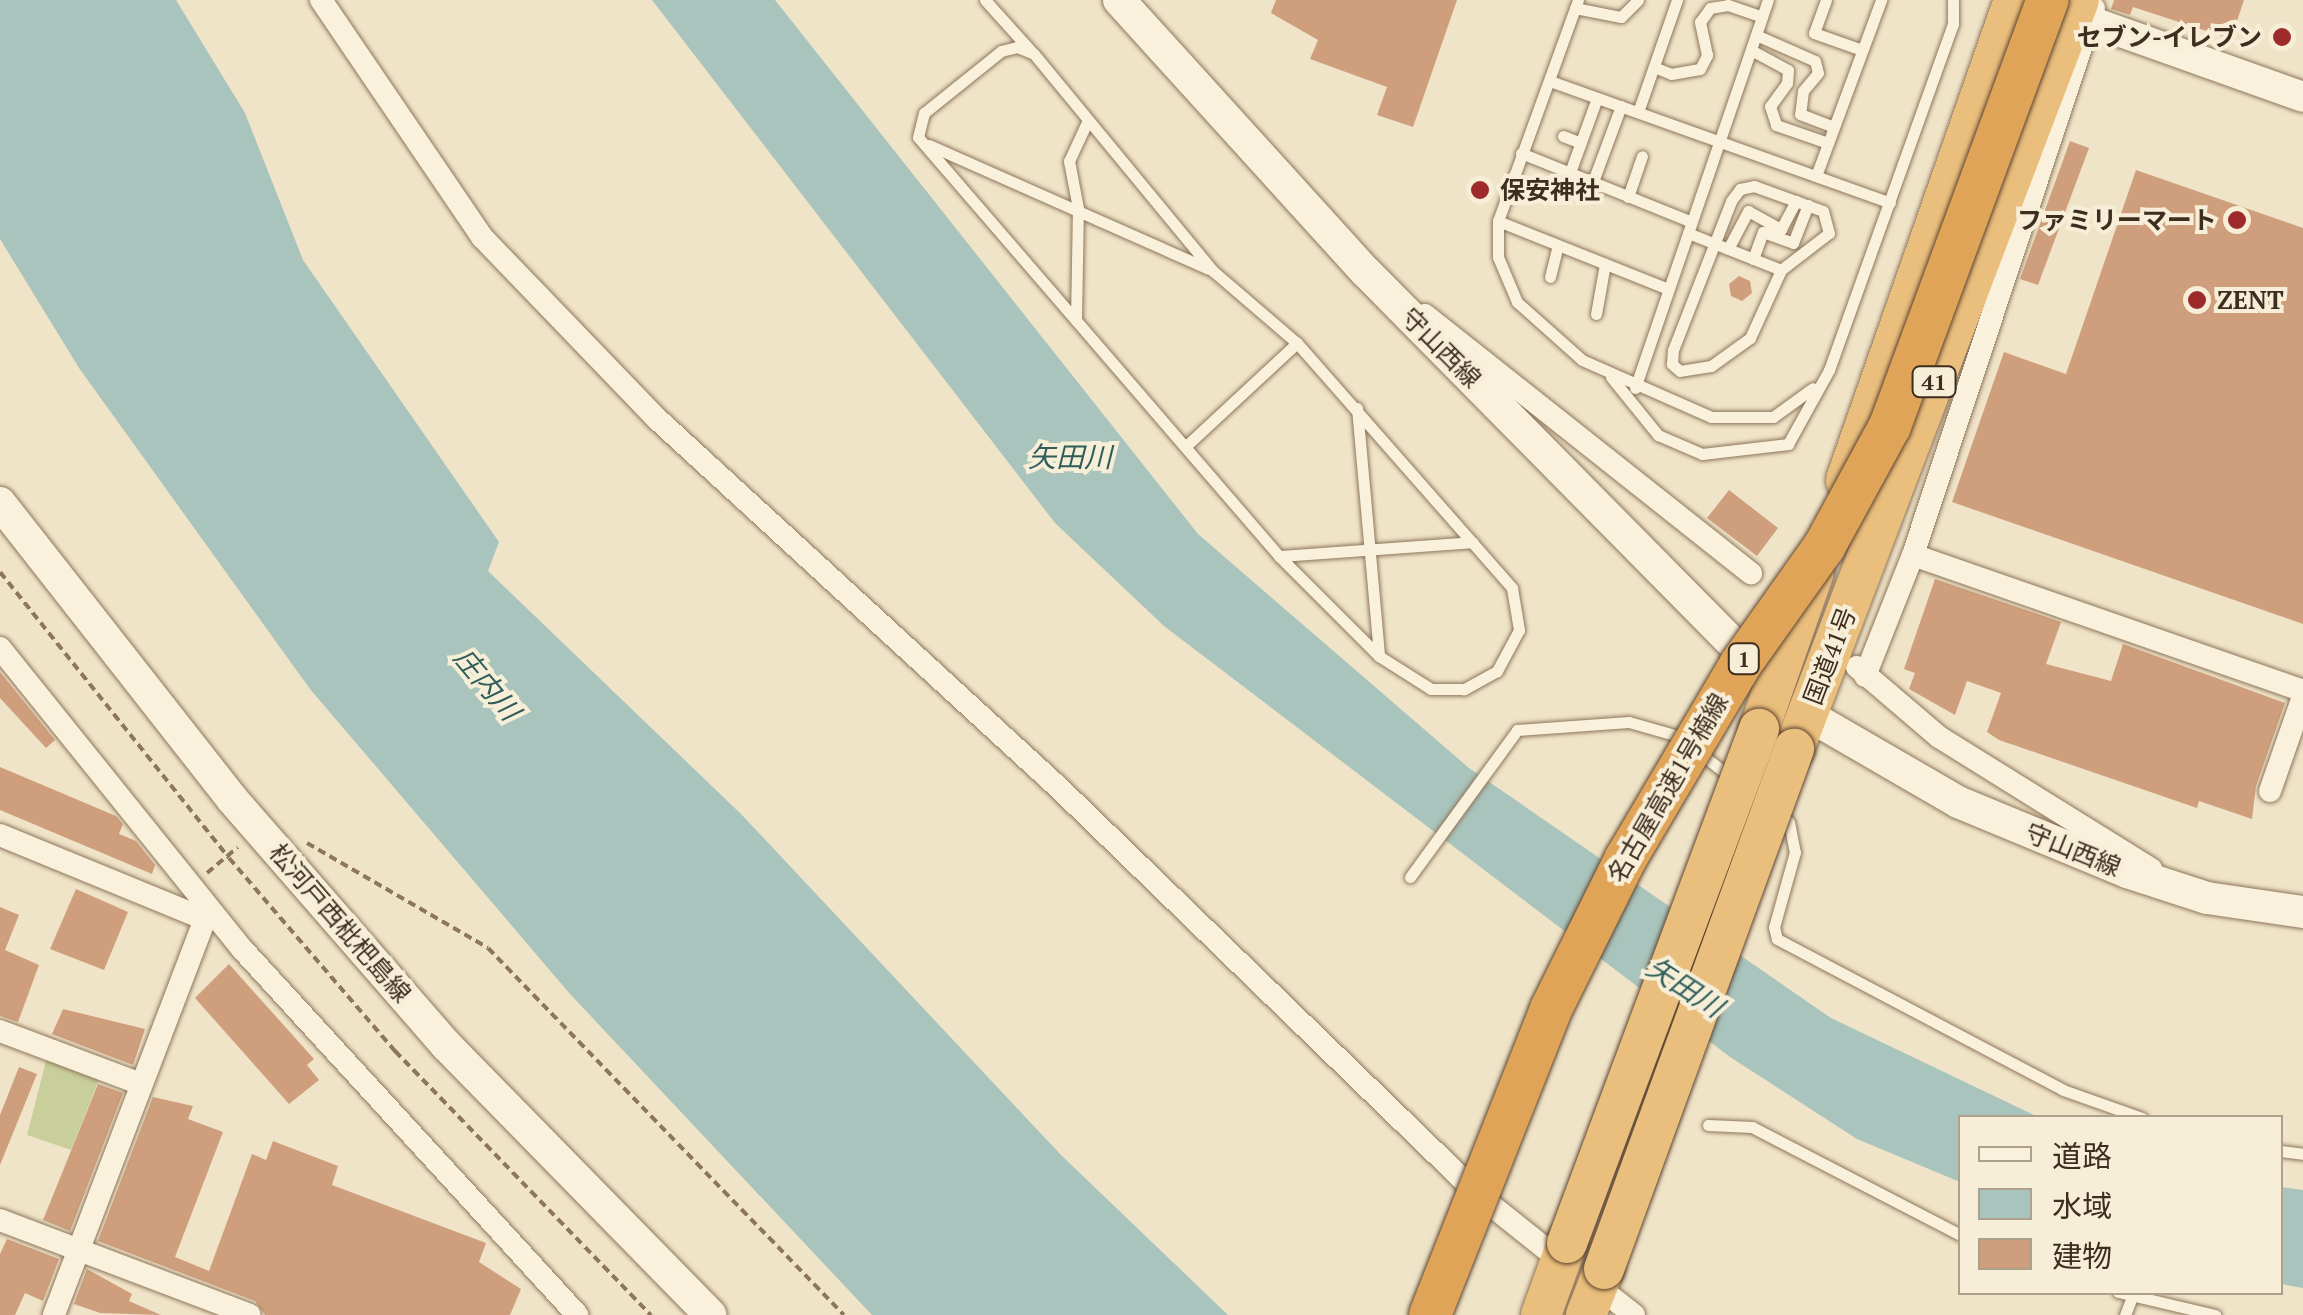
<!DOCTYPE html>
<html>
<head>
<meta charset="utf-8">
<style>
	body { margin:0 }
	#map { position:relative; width:2303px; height:1315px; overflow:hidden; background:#f0e4c8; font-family:"PT Serif","Noto Sans JP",serif }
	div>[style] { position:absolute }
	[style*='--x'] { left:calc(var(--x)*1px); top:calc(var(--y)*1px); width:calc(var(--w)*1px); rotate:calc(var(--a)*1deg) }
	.green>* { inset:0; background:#c9cf9b }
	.water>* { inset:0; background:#a9c4bc }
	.building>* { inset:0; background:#cf9f7d }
	.path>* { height:4px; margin-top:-2px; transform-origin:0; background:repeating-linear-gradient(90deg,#8d765c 0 8px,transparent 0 13px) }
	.roads { filter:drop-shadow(0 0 2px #8d765c) drop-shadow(0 0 2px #8d765c) }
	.service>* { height:11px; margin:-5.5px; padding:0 5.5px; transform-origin:5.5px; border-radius:5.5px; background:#faf1dc }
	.minor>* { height:22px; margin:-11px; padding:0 11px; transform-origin:11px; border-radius:11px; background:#faf1dc }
	.tertiary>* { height:30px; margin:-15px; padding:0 15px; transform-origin:15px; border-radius:15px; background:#faf1dc }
	.secondary>* { height:32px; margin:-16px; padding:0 16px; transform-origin:16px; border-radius:16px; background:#faf1dc }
	.trunk>* { height:40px; margin:-20px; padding:0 20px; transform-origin:20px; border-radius:20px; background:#eabe7c }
	.bridges { filter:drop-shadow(0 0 2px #5b4430) drop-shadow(0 0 2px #5b4430) }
	.trunk-bridge>* { height:40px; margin:-20px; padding:0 20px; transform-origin:20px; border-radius:20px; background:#eabe7c }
	.motorway-bridge>* { height:42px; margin:-21px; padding:0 21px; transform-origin:21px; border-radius:21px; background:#e0a458 }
	.dots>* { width:28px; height:28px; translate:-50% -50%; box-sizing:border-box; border:5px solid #f7eed8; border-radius:50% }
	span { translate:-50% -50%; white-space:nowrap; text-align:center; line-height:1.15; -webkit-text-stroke:8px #f7eed8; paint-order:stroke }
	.shield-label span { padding:2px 8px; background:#f7eed8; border:2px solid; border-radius:8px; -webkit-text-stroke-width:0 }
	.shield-label { font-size:22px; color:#3d2e20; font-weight:700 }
	.poi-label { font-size:25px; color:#3d2e20; font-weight:700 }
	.right { translate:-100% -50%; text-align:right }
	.left { translate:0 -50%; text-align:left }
	.street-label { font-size:25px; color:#3d2e20 }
	.water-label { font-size:28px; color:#2f5d5a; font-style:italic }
	.legend { position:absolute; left:1958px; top:1115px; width:325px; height:180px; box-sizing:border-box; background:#f7eed8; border:2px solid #ada18e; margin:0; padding:12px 18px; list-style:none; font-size:30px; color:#3d2e20 }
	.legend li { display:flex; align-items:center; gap:20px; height:50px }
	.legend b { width:50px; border:2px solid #ada18e }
</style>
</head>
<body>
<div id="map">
	<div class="green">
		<div style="clip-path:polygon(47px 1057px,100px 1077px,71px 1150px,27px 1135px)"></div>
	</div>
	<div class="water">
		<div style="clip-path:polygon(0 0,176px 0,245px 113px,303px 260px,499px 542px,488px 571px,742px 815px,1061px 1155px,1228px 1315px,872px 1315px,570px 994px,310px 689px,79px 368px,0 239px)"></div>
		<div style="clip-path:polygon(652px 0,775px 0,1198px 534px,1469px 768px,1831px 1018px,2038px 1117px,1960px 1118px,1960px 1182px,1857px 1139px,1730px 1057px,1164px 626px,1055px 523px)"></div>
		<div style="clip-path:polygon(2281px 1187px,2303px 1190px,2303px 1288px,2281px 1284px)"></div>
	</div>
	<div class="building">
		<div style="clip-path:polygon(1276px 0,1457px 0,1413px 127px,1377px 115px,1387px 87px,1310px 59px,1318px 40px,1271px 13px)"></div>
		<div style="clip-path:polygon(2114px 0,2244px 0,2231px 39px,2133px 7px,2130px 15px,2111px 9px)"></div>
		<div style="clip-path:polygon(2070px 141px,2089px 148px,2038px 285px,2020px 279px)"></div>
		<div style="clip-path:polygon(2136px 170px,2303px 228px,2303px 624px,1952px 502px,2004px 352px,2066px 374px)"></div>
		<div style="clip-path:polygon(1739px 276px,1750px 281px,1752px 293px,1742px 301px,1731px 296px,1729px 284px)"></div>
		<div style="clip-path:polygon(1729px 490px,1778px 528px,1757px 556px,1707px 518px)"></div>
		<div style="clip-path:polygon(1935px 579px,2061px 622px,2046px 664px,2111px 681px,2123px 644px,2285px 703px,2256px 786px,2252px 819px,2199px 801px,2197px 808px,1999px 740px,1987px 732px,2001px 693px,1967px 681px,1955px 715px,1909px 689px,1915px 673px,1904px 669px)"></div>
		<div style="clip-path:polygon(0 672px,55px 740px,46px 748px,0 698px)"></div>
		<div style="clip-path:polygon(0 767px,116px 816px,123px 824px,119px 834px,136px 841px,155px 865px,152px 874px,0 810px)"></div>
		<div style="clip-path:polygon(76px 889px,128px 912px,104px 970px,50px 949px)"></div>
		<div style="clip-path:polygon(0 907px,19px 915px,5px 950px,39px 965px,18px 1022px,0 1016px)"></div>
		<div style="clip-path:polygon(229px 964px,314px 1059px,307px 1065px,319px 1080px,289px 1104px,195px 998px)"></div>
		<div style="clip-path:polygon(63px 1009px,145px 1029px,133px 1065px,52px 1034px)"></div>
		<div style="clip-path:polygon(19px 1067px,37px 1074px,0 1165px,0 1115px)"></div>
		<div style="clip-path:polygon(98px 1084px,123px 1093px,70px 1231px,43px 1220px)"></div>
		<div style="clip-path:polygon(153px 1097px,193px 1106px,188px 1119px,223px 1132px,175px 1257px,209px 1271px,252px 1154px,266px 1160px,273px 1141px,338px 1166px,332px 1185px,486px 1243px,479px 1262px,521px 1289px,510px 1315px,265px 1315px,255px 1301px,98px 1241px)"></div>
		<div style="clip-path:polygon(7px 1239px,59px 1259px,43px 1301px,25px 1293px,15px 1315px,0 1315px,0 1254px)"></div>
		<div style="clip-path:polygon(87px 1269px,132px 1294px,129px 1301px,161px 1315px,100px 1313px,74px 1304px)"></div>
	</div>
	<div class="path">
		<div style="--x:0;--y:572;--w:366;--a:51.3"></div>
		<div style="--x:229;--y:858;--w:255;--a:49.3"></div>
		<div style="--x:395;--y:1051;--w:368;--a:45.9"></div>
		<div style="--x:307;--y:843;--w:209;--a:30.1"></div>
		<div style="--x:488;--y:948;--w:511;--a:45.87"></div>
		<div style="--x:207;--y:873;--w:40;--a:-40"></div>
	</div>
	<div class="roads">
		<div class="service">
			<div style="--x:985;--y:0;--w:69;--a:48"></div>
			<div style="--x:1578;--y:0;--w:235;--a:109.9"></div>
			<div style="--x:1498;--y:221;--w:36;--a:90"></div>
			<div style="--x:1498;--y:257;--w:49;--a:67.1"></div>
			<div style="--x:1517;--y:302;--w:87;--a:41.7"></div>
			<div style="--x:1582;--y:360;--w:141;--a:23.8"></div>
			<div style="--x:1711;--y:417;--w:62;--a:0"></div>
			<div style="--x:1773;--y:417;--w:49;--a:-35.9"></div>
			<div style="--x:1826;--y:0;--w:35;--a:110"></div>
			<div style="--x:1814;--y:33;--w:51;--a:19.5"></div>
			<div style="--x:1575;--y:8;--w:47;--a:11.1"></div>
			<div style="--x:1621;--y:17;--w:24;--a:-45"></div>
			<div style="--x:1756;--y:35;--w:64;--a:23.8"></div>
			<div style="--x:1815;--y:61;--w:12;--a:76"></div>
			<div style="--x:1818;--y:73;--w:23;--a:130"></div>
			<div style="--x:1803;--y:91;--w:23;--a:97"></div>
			<div style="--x:1800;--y:114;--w:36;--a:21"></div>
			<div style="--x:1017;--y:47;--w:18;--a:22"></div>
			<div style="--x:1034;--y:54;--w:281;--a:50.5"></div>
			<div style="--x:1213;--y:271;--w:111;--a:40.6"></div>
			<div style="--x:1297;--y:343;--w:326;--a:48.7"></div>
			<div style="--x:1512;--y:588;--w:43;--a:80.5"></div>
			<div style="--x:1519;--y:630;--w:47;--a:118.2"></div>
			<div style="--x:1497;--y:671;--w:38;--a:151"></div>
			<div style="--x:1464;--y:689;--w:33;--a:180"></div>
			<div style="--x:1431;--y:689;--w:62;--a:-147.6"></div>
			<div style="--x:1379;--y:656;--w:141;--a:-135"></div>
			<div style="--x:1279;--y:556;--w:553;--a:-130.75"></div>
			<div style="--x:918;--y:137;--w:25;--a:-76"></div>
			<div style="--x:924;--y:113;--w:99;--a:-38.8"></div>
			<div style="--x:1001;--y:51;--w:16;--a:-14"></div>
			<div style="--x:1751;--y:50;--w:42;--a:28.4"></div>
			<div style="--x:1788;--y:70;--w:13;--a:94"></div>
			<div style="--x:1787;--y:83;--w:29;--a:126"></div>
			<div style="--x:1770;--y:106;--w:20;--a:72"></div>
			<div style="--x:1776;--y:125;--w:55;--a:19.1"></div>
			<div style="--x:1654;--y:67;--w:18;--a:22"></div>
			<div style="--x:1671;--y:74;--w:29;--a:-10"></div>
			<div style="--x:1700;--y:69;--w:16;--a:-63"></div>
			<div style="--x:1707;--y:55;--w:34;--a:-102"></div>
			<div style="--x:1700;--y:22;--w:17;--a:-54"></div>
			<div style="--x:1710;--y:8;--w:18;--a:-9"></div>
			<div style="--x:1728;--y:5;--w:36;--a:19"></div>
			<div style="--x:1550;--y:81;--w:361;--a:19.7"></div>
			<div style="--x:1638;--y:112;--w:119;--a:-70.8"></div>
			<div style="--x:1563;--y:136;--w:19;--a:21"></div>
			<div style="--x:929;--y:145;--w:306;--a:23.9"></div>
			<div style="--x:1521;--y:153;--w:184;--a:22"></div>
			<div style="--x:1569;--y:175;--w:82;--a:-70"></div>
			<div style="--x:1816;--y:176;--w:188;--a:-69.7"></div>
			<div style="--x:1592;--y:184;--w:83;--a:-69.6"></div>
			<div style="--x:1754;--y:186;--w:73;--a:19.9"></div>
			<div style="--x:1823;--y:211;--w:23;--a:75"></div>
			<div style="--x:1829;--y:233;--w:61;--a:142.4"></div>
			<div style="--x:1781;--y:270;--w:75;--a:114.5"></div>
			<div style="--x:1750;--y:338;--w:48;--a:144.3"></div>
			<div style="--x:1711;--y:366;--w:31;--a:171"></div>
			<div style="--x:1680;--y:371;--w:11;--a:-139"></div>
			<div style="--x:1672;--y:364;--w:14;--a:-86"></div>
			<div style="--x:1673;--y:350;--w:160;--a:-68.7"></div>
			<div style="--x:1731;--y:201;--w:15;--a:-53"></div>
			<div style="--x:1740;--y:189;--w:14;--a:-12"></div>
			<div style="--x:1628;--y:197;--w:43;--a:-71.1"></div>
			<div style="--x:1498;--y:221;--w:183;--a:21.8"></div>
			<div style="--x:1688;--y:233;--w:100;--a:21.7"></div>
			<div style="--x:1728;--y:249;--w:43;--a:-62.2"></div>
			<div style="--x:1748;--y:211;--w:38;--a:29"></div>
			<div style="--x:1781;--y:229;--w:32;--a:-62"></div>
			<div style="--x:1753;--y:259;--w:29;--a:-70"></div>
			<div style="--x:1763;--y:232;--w:32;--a:20"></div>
			<div style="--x:1793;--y:243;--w:41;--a:-68.5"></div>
			<div style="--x:1550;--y:277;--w:33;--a:-76"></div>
			<div style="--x:1596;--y:314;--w:51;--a:-79.8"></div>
			<div style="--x:1076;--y:320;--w:112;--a:-89"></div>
			<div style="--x:1078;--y:208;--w:48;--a:-100.8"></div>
			<div style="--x:1069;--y:161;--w:45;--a:-65.1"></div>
			<div style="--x:1611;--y:377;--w:75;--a:51"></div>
			<div style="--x:1658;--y:435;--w:48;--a:23.4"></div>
			<div style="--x:1702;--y:454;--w:87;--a:-6.6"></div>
			<div style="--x:1788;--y:444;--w:85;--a:-61"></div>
			<div style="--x:1829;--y:370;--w:368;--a:-70.3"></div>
			<div style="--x:1953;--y:24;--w:24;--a:-90"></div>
			<div style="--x:1635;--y:388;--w:410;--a:-71.1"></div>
			<div style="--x:1357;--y:408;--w:249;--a:84.9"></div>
			<div style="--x:1186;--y:446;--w:151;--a:-42.9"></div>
			<div style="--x:1279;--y:556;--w:194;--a:-4.1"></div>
			<div style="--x:1780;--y:815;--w:11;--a:38"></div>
			<div style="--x:1789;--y:822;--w:31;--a:79"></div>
			<div style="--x:1795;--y:852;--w:78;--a:105.6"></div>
			<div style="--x:1774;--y:927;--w:12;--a:76"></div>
			<div style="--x:1777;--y:939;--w:323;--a:27.8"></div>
			<div style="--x:2063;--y:1090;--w:84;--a:19.5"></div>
			<div style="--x:1410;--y:877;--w:182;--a:-53.9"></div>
			<div style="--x:1517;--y:730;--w:112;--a:-4.1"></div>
			<div style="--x:1629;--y:722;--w:51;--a:15.9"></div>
			<div style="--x:1678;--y:736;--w:70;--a:38"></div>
			<div style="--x:1708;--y:1125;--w:44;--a:2.6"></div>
			<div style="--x:1752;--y:1127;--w:234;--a:27.4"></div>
			<div style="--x:2280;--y:1151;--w:23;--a:7"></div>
			<div style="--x:2118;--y:1292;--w:100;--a:13.3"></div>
			<div style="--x:2125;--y:1315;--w:19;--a:-69"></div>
		</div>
		<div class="minor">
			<div style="--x:321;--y:0;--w:287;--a:55.8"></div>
			<div style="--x:482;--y:237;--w:250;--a:46.1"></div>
			<div style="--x:655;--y:417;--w:549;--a:42.56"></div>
			<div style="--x:1059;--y:788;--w:589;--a:44.11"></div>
			<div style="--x:1482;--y:1198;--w:101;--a:38.6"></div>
			<div style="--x:1425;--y:315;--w:416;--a:38.4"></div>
			<div style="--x:1913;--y:555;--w:413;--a:19.2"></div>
			<div style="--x:0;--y:648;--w:388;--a:51.2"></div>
			<div style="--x:243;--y:950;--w:495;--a:47.5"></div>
			<div style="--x:1857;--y:667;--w:108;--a:40.5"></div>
			<div style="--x:1939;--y:737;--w:250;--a:31.9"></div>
			<div style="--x:1865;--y:676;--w:130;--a:-68.4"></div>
			<div style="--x:1913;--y:555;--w:576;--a:-71.69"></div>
			<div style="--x:2270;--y:791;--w:100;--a:-70.7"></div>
			<div style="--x:0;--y:835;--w:222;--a:22.3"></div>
			<div style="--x:205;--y:919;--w:424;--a:110.9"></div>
			<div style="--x:0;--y:1031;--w:147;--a:20.6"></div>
			<div style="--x:0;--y:1220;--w:267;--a:20.8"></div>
			<div style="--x:1597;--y:1286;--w:47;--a:38.1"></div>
		</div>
		<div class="tertiary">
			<div style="--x:2056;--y:9;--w:262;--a:19.6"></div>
		</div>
		<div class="secondary">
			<div style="--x:1119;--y:0;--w:367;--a:47.8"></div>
			<div style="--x:1366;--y:272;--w:564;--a:45.36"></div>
			<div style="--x:0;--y:503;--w:377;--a:51.9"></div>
			<div style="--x:233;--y:800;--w:325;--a:49"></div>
			<div style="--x:446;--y:1045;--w:378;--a:45.6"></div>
			<div style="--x:1808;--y:715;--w:173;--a:30.1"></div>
			<div style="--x:1958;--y:802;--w:183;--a:22.5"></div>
			<div style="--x:2127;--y:872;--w:84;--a:18"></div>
			<div style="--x:2207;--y:898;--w:97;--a:8.3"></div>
		</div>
		<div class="trunk">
			<div style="--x:1846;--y:480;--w:509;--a:-70.71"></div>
			<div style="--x:1759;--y:729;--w:166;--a:-70.7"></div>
			<div style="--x:1794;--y:749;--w:801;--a:-69.17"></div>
			<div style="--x:1541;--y:1315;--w:77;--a:-70.1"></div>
			<div style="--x:1586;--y:1315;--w:49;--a:-68.6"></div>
		</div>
	</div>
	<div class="bridges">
		<div class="trunk-bridge">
			<div style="--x:1567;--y:1243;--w:549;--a:-69.52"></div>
			<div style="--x:1604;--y:1269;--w:554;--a:-69.93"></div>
		</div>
		<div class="motorway-bridge">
			<div style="--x:1430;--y:1315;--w:329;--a:-68.4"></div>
			<div style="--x:1551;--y:1009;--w:169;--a:-63.6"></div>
			<div style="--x:1626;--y:858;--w:224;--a:-59.4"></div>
			<div style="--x:1740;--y:665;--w:145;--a:-54.6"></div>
			<div style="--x:1824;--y:547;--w:138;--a:-61.4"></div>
			<div style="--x:1890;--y:426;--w:454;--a:-69.7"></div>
		</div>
	</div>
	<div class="dots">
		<div style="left:2282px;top:37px;background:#9e2a2b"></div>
		<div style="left:1480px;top:190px;background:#9e2a2b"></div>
		<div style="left:2237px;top:220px;background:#9e2a2b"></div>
		<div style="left:2197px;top:300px;background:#9e2a2b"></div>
	</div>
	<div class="shield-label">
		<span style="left:1934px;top:382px">41</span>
		<span style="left:1744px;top:659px">1</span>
	</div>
	<div class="poi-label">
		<span class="right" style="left:2262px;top:37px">セブン-イレブン</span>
		<span class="left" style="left:1500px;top:190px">保安神社</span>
		<span class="right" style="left:2217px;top:220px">ファミリーマート</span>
		<span class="left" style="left:2217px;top:300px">ZENT</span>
	</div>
	<div class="street-label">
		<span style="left:1441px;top:348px;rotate:45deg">守山西線</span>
		<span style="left:1830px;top:656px;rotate:-69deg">国道41号</span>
		<span style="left:1668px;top:788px;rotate:-60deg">名古屋高速1号楠線</span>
		<span style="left:2073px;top:850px;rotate:22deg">守山西線</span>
		<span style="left:340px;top:923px;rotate:49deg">松河戸西枇杷島線</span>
	</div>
	<div class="water-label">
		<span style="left:1070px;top:457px">矢田川</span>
		<span style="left:487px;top:684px;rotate:50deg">庄内川</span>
		<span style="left:1685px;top:987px;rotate:33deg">矢田川</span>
	</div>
	<ul class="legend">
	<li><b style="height:12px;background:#faf1dc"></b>道路</li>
	<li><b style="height:28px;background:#a9c4bc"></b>水域</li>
	<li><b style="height:28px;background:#cf9f7d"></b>建物</li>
	</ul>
</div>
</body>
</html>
